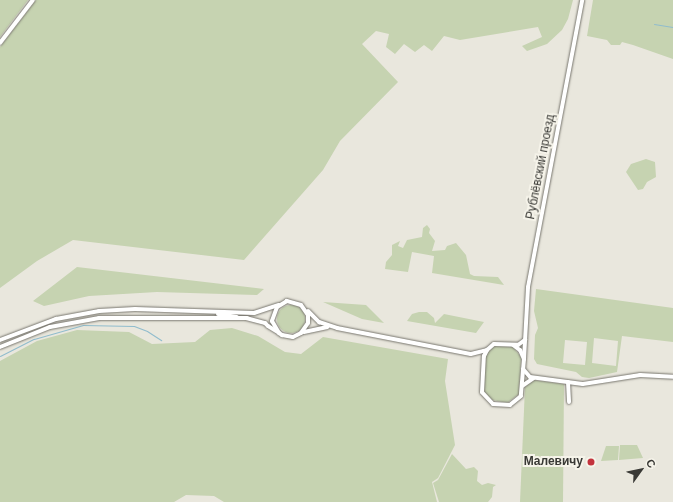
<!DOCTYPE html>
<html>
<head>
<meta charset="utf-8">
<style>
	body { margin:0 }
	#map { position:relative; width:673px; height:502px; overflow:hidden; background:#e9e7dd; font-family:"DM Sans",sans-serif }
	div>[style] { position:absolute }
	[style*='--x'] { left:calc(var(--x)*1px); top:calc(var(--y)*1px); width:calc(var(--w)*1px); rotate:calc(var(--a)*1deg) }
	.green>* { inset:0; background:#c6d3b1 }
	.round { border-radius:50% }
	.stream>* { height:1px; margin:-0.5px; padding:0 0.5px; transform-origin:0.5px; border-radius:0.5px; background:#90bccd }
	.roads { filter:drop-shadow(0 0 1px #78766e) drop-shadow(0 0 1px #78766e) }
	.minor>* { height:4px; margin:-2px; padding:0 2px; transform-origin:2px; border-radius:2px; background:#fff }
	.dots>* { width:11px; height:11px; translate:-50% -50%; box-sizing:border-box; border:2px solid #f6f4ea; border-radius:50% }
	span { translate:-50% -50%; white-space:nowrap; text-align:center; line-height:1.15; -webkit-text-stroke:4px #f6f4ea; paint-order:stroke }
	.street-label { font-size:12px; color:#393935 }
	.poi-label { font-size:12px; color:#393935; font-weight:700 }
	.right { translate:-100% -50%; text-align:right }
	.north { position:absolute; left:621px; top:450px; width:40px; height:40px; -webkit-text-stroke:3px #f6f4ea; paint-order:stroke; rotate:57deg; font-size:11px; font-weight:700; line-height:16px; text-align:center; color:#393935 }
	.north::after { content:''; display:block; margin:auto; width:14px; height:18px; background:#393935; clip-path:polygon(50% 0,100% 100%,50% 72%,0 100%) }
</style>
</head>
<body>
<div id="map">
	<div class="green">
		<div style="clip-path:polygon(0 0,28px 0,0 37px)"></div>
		<div style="clip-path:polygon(36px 0,573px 0,568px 19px,562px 30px,547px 44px,527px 51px,522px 46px,542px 37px,538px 27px,460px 40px,444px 36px,432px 51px,424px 45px,415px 52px,404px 44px,395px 54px,386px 47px,389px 34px,376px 31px,362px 44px,398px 82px,340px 141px,323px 170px,244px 260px,73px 240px,37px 261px,0 288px,0 47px)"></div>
		<div style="clip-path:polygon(593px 0,673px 0,673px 59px,633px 45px,622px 42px,620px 45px,611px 45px,607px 40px,587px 36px)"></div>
		<div style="clip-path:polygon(646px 159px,655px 162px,656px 177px,647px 182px,643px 189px,638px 190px,626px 172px,631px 164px)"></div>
		<div style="clip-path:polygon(427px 225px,430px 229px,429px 233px,435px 241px,432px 251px,445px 250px,447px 246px,456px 243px,466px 255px,470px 274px,474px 276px,498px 277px,504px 285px,432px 273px,434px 256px,412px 252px,408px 272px,385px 269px,386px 262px,392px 255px,392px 245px,400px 241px,398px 246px,403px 248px,407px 240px,422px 237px,423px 228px)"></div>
		<div style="clip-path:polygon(77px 267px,264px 289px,257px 295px,157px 292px,89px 296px,44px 306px,33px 301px)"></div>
		<div style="clip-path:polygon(evenodd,536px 289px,673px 308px,673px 342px,622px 336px,617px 372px,589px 378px,582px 377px,576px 372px,537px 364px,534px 359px,535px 335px,538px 328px,534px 311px,536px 289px,594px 338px,618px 341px,616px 366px,592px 363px,594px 338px,536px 289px,565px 340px,587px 342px,585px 365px,563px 363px,565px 340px)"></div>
		<div style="clip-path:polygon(323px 302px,366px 305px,384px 323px,362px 319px)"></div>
		<div class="round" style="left:277px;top:305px;width:28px;height:28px"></div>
		<div style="clip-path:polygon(419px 312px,427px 312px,434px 318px,435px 323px,444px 314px,484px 322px,476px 333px,407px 321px,412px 314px)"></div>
		<div style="clip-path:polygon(232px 328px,258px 336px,285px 352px,301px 354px,323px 337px,448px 359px,445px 381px,455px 445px,438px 478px,432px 482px,437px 502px,224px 502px,214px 496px,186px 495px,174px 502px,0 502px,0 361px,37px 341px,77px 330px,129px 332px,152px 344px,195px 342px,210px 330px)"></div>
		<div style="clip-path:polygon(497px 345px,513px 347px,521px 357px,519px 394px,507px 403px,488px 399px,483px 388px,485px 357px,489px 350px)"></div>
		<div style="clip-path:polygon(533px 380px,564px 384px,563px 502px,520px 502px,525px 387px)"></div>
		<div style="clip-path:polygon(620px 445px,637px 445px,643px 458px,619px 460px)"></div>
		<div style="clip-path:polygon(606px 446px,619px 446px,618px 460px,601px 461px)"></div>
		<div style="clip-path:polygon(452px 454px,466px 469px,474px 467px,478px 471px,477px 481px,482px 485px,488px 483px,496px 485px,493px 487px,492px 497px,488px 502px,439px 502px,433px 483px,438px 480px)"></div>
	</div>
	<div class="stream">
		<div style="--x:654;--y:24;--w:19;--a:9"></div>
		<div style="--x:0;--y:356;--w:38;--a:-27"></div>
		<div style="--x:34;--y:339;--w:51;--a:-15.9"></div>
		<div style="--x:83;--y:325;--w:51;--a:1.1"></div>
		<div style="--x:134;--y:326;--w:14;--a:21"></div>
		<div style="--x:147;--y:331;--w:17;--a:33"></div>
	</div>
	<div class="roads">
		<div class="minor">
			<div style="--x:0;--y:43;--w:54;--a:-52.5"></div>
			<div style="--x:308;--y:311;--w:16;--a:45"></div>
			<div style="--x:319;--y:322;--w:19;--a:18"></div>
			<div style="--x:337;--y:328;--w:136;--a:11"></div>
			<div style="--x:471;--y:354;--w:16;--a:-14"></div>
			<div style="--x:218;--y:314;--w:19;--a:9"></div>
			<div style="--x:246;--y:318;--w:20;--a:15"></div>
			<div style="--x:265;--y:323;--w:4;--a:45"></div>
			<div style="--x:268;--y:326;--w:13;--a:32"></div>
			<div style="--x:279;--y:333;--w:4;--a:34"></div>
			<div style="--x:282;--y:335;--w:11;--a:10"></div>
			<div style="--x:293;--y:337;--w:9;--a:-27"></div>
			<div style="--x:301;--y:333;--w:12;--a:-55"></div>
			<div style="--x:308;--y:323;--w:8;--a:-90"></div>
			<div style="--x:308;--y:315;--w:12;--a:-125"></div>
			<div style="--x:301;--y:305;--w:15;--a:-164"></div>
			<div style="--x:287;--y:301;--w:12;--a:149"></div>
			<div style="--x:277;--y:307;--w:15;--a:110"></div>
			<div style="--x:272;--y:321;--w:14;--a:60"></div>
			<div style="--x:304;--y:332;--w:24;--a:-12"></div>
			<div style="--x:0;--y:340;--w:60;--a:-20.6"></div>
			<div style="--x:56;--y:319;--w:44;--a:-10.5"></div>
			<div style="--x:99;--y:311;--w:36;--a:-3"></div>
			<div style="--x:135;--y:309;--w:119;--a:1.9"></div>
			<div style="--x:254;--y:313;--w:26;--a:-18"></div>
			<div style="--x:513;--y:345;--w:9;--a:36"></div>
			<div style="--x:520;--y:350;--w:10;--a:66"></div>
			<div style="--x:524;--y:359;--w:37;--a:95"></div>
			<div style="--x:521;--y:396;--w:14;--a:141"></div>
			<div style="--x:510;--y:405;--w:17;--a:-177"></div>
			<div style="--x:493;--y:404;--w:16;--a:-133"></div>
			<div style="--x:482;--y:392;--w:36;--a:-87"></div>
			<div style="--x:484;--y:356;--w:7;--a:-63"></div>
			<div style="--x:487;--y:350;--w:9;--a:-41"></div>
			<div style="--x:494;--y:344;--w:24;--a:2"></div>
			<div style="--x:518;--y:345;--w:9;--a:-36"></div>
			<div style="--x:0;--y:347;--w:54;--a:-21.8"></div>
			<div style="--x:50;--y:327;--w:50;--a:-10.4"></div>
			<div style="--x:99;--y:318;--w:148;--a:0"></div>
			<div style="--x:524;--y:359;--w:72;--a:-86.8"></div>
			<div style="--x:528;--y:287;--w:292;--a:-79.3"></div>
			<div style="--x:523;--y:369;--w:11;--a:49"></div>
			<div style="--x:530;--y:377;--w:53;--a:7.5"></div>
			<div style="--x:583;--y:384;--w:58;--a:-9"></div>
			<div style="--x:640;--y:375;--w:33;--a:3"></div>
			<div style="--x:568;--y:382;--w:20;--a:87"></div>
			<div style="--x:522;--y:386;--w:14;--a:-34"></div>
		</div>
	</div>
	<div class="dots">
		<div style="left:591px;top:462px;background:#c3333d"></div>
	</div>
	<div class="street-label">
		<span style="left:541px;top:167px;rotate:-79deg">Рублёвский проезд</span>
	</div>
	<div class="poi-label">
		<span class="right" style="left:583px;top:462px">Малевичу</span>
	</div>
	<div class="north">С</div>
</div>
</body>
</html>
